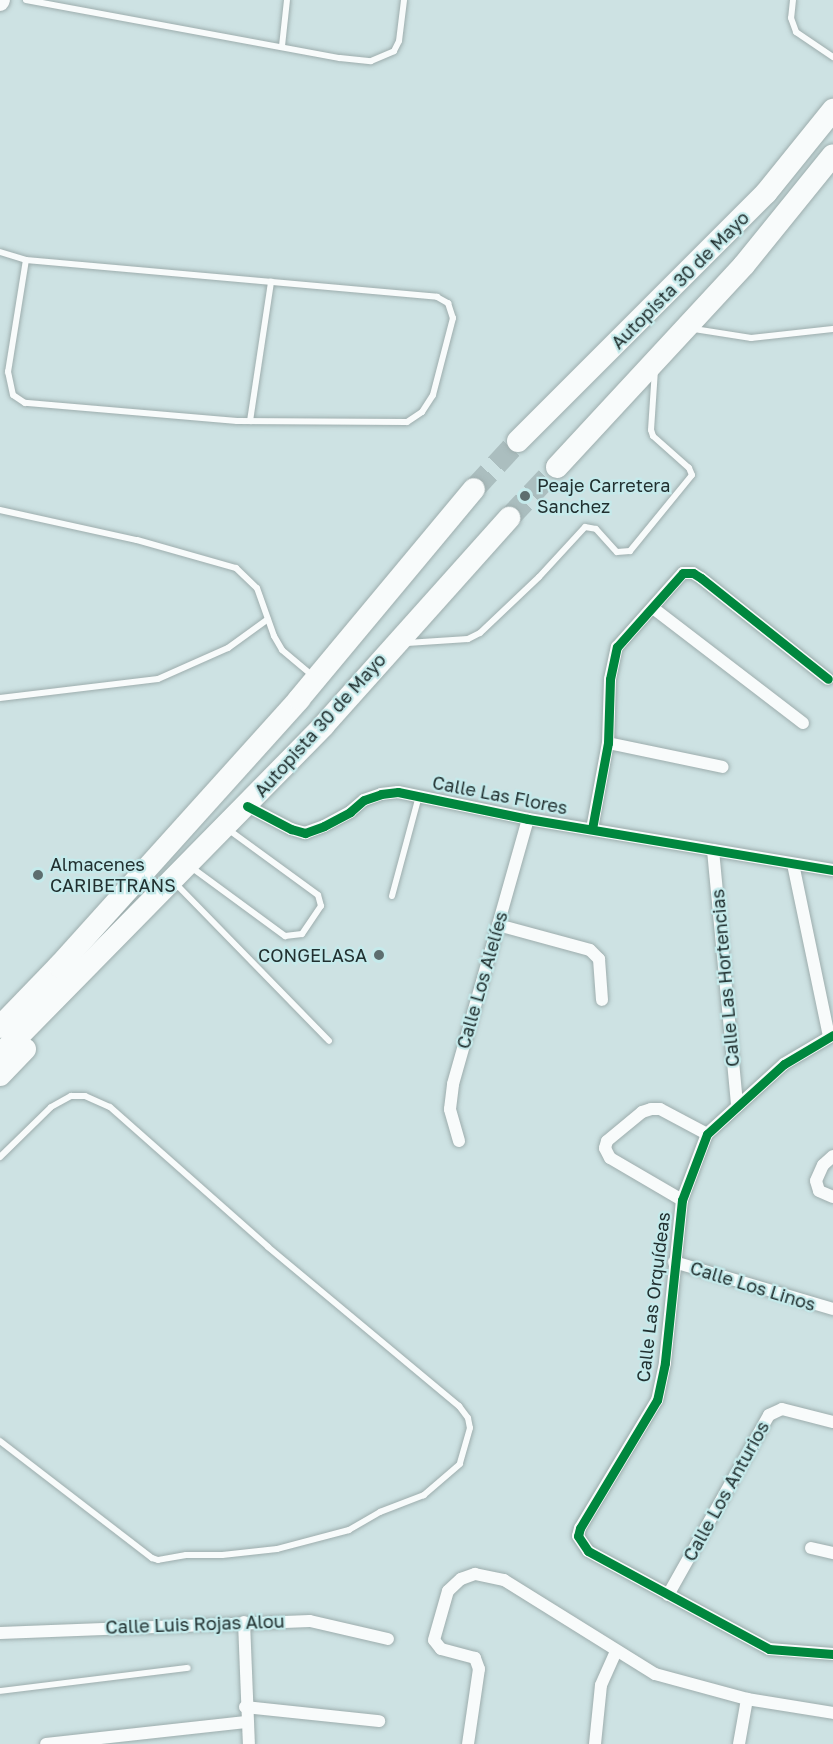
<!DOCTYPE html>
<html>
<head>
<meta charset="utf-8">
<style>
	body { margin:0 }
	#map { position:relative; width:833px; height:1744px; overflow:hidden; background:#cde2e3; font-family:"Golos Text",sans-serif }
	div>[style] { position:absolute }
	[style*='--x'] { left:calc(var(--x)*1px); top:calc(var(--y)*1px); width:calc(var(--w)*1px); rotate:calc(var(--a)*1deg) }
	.highway-tunnel>* { height:22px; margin-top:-11px; transform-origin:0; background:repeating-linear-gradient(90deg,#abbebf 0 22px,transparent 0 33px) }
	.roads { filter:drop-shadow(0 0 2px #9dadad) drop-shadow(0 0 2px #9dadad) }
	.lane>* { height:6px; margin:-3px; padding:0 3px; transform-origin:3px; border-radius:3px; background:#f8fbfb }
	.street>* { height:12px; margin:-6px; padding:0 6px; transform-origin:6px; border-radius:6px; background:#f8fbfb }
	.secondary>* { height:18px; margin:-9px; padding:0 9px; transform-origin:9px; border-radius:9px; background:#f8fbfb }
	.highway>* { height:22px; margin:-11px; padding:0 11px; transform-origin:11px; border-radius:11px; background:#f8fbfb }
	.cycleway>* { height:9px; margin:-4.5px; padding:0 4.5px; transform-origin:4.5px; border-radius:4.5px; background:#00873e }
	.dots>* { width:16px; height:16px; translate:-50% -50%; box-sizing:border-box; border:3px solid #c5eaeb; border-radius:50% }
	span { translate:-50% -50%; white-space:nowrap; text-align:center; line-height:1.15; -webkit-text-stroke:4.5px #c5eaeb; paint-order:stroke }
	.street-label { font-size:18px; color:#213030 }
	.poi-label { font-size:18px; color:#213030 }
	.left { translate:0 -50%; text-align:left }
	.right { translate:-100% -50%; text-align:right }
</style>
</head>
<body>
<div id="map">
	<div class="highway-tunnel">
		<div style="--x:474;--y:489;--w:65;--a:-47.5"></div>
		<div style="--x:509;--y:518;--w:70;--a:-46.7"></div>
	</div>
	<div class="roads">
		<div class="lane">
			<div style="--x:26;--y:0;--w:319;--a:10.5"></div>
			<div style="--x:340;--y:58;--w:31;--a:6"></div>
			<div style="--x:371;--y:61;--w:25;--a:-23"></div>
			<div style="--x:394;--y:51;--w:11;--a:-63"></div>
			<div style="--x:399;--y:41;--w:41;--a:-83"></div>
			<div style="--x:793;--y:0;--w:18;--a:96"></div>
			<div style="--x:791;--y:18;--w:15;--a:70"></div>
			<div style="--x:796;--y:32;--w:45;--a:34"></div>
			<div style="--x:282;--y:46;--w:46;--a:-83.8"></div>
			<div style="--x:0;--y:252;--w:27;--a:17"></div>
			<div style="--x:26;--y:260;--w:413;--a:5.1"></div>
			<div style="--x:437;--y:297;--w:13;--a:29"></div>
			<div style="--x:448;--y:303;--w:16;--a:72"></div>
			<div style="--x:453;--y:318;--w:80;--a:104.6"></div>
			<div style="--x:433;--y:395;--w:20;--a:123"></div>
			<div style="--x:422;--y:412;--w:18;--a:146"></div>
			<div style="--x:407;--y:422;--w:170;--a:-179.7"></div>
			<div style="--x:237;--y:421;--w:213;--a:-175.1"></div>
			<div style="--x:25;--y:403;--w:14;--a:-146"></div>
			<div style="--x:13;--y:395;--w:24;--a:-102"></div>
			<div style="--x:8;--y:372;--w:113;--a:-80.9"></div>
			<div style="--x:694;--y:329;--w:58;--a:9"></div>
			<div style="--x:751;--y:338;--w:82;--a:-6.3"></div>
			<div style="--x:250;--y:421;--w:141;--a:-81.4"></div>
			<div style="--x:0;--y:510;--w:140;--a:12.4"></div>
			<div style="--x:137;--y:540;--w:103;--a:15.8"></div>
			<div style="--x:236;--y:568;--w:29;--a:44"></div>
			<div style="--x:257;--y:588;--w:51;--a:70.5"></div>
			<div style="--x:274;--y:636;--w:16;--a:60"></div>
			<div style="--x:282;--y:650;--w:40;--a:40"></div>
			<div style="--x:407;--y:643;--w:61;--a:-3.8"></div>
			<div style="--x:468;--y:639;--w:13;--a:-27"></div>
			<div style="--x:480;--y:633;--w:81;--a:-43.5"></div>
			<div style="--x:539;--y:577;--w:68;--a:-47.4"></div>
			<div style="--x:585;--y:527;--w:11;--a:10"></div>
			<div style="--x:596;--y:529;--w:31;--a:48"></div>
			<div style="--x:617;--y:552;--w:13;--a:-4"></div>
			<div style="--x:630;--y:551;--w:98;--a:-50.8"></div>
			<div style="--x:692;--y:475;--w:8;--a:-113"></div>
			<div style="--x:689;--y:468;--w:48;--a:-138.4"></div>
			<div style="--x:653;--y:436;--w:6;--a:-108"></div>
			<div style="--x:651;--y:430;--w:60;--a:-86.2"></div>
			<div style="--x:0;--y:698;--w:159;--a:-6.9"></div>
			<div style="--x:158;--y:679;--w:77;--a:-23.9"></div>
			<div style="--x:228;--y:648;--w:49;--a:-35.9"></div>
			<div style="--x:191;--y:867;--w:117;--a:36.3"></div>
			<div style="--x:285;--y:936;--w:17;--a:-7"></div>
			<div style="--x:302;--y:934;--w:34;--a:-56"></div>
			<div style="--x:321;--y:906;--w:11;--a:-105"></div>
			<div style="--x:318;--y:895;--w:110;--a:-143.9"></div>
			<div style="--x:176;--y:884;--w:219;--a:45.7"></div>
			<div style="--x:392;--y:896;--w:104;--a:-74.9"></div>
			<div style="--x:0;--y:1157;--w:71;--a:-44.4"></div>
			<div style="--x:51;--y:1107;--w:23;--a:-29"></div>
			<div style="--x:71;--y:1096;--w:14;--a:0"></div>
			<div style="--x:85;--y:1096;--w:27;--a:24"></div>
			<div style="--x:110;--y:1107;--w:211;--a:41.5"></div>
			<div style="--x:268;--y:1247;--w:249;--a:39.8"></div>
			<div style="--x:459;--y:1406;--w:15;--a:53"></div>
			<div style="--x:468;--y:1418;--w:10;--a:79"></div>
			<div style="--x:470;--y:1428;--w:37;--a:106"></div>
			<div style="--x:460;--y:1464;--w:48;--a:139.3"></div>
			<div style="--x:424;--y:1495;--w:47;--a:158.9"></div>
			<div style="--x:380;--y:1512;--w:36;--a:150"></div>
			<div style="--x:349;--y:1530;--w:74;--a:165.2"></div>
			<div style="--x:277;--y:1549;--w:55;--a:173.8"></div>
			<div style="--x:222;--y:1555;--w:36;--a:180"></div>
			<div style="--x:186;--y:1555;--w:28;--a:170"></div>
			<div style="--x:158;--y:1560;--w:6;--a:-162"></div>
			<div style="--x:152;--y:1558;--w:192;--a:-142.4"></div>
			<div style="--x:0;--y:1691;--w:189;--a:-7"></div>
		</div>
		<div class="street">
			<div style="--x:653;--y:608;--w:189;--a:37.5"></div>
			<div style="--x:608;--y:743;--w:117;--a:11.8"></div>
			<div style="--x:247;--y:806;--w:50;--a:27.6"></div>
			<div style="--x:291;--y:829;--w:15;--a:16"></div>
			<div style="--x:305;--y:833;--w:20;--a:-20"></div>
			<div style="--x:324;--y:826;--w:30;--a:-28"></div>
			<div style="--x:350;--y:812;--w:18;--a:-41"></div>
			<div style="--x:364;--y:800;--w:18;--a:-19"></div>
			<div style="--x:381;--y:794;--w:17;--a:-7"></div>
			<div style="--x:398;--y:792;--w:133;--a:11.7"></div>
			<div style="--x:528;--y:819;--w:309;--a:9.5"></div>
			<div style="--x:592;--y:829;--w:87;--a:-79.5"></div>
			<div style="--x:608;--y:743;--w:64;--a:-88.2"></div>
			<div style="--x:610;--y:679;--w:33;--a:-78"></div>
			<div style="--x:617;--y:647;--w:99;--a:-48.3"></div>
			<div style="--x:683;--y:573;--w:10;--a:0"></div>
			<div style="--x:693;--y:573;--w:9;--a:32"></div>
			<div style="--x:701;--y:578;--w:162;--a:38.5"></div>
			<div style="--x:713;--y:850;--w:257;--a:84.6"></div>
			<div style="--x:793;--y:864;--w:176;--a:78.2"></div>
			<div style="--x:498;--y:925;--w:95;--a:15.2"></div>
			<div style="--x:590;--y:950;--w:13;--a:45"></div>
			<div style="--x:599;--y:959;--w:41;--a:85.8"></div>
			<div style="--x:833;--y:1035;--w:57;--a:149.4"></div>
			<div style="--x:784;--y:1064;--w:104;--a:137.7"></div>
			<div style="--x:707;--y:1134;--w:71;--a:110.7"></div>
			<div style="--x:682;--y:1200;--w:164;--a:96"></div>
			<div style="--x:665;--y:1363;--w:38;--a:102"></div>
			<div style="--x:657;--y:1400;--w:149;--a:121"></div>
			<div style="--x:580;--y:1528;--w:8;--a:104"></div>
			<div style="--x:578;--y:1536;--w:18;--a:56"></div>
			<div style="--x:588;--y:1551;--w:206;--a:28.4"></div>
			<div style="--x:769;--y:1649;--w:64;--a:4.5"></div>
			<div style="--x:459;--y:1141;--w:33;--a:-106"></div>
			<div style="--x:450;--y:1109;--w:25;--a:-83"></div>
			<div style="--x:453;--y:1084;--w:275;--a:-74.2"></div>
			<div style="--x:833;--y:1156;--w:13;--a:138"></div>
			<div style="--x:823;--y:1165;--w:17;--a:114"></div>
			<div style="--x:816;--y:1181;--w:10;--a:73"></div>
			<div style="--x:819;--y:1191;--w:15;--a:23"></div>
			<div style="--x:682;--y:1200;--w:83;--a:-149.7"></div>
			<div style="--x:610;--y:1158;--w:11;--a:-117"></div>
			<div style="--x:605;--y:1148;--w:7;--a:-74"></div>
			<div style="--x:607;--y:1141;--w:45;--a:-39.6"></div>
			<div style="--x:642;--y:1112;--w:9;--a:-18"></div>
			<div style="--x:651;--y:1109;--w:9;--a:0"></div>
			<div style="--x:660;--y:1109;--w:53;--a:28"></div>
			<div style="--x:674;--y:1262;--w:166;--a:16.5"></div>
			<div style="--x:811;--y:1548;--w:23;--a:13"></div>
			<div style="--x:668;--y:1595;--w:206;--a:-60.7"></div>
			<div style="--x:769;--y:1415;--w:14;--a:-25"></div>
			<div style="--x:782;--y:1409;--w:53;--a:14.3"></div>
			<div style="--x:244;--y:1622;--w:122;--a:87.7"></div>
			<div style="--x:0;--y:1633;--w:310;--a:-2.2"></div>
			<div style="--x:310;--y:1621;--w:80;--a:13"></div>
			<div style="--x:245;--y:1707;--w:135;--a:6"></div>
			<div style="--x:46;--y:1744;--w:201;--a:-6.3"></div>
			<div style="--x:468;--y:1744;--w:76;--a:-81.7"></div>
			<div style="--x:479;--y:1669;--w:12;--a:-110"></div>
			<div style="--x:475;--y:1658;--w:35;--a:-165"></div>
			<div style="--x:441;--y:1649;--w:11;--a:-128"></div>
			<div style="--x:434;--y:1640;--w:51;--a:-74.1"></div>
			<div style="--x:448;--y:1591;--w:18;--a:-43"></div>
			<div style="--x:461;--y:1579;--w:15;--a:-20"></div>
			<div style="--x:475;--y:1574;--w:30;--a:12"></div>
			<div style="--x:504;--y:1580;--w:178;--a:31.9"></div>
			<div style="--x:655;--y:1674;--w:95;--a:15.2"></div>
			<div style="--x:747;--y:1699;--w:87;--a:9.2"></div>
			<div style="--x:595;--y:1744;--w:59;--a:-84.2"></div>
			<div style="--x:601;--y:1685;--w:37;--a:-66"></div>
			<div style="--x:739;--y:1744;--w:46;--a:-79.9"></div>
		</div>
		<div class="secondary">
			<div style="--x:0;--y:2;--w:2;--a:-63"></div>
		</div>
		<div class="highway">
			<div style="--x:518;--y:441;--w:351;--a:-45"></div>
			<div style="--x:766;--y:193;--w:107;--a:-51.1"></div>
			<div style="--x:557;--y:467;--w:275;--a:-47.2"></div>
			<div style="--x:744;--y:265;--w:141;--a:-51"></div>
			<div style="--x:0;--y:1027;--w:85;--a:-46"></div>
			<div style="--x:59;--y:966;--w:359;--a:-48"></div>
			<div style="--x:299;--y:699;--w:273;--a:-50.2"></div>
			<div style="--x:0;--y:1055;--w:462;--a:-45.5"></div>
			<div style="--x:324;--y:725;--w:278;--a:-48.2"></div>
			<div style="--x:0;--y:1075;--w:36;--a:-46"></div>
		</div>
	</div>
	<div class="cycleway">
		<div style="--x:247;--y:806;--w:50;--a:27.6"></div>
		<div style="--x:291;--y:829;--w:15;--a:16"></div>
		<div style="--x:305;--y:833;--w:20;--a:-20"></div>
		<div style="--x:324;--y:826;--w:30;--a:-28"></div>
		<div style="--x:350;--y:812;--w:18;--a:-41"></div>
		<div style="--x:364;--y:800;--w:18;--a:-19"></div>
		<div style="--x:381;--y:794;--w:17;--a:-7"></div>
		<div style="--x:398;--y:792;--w:133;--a:11.7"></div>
		<div style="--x:528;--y:819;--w:309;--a:9.5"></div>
		<div style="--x:592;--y:829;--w:87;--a:-79.5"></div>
		<div style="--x:608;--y:743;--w:64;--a:-88.2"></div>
		<div style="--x:610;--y:679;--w:33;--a:-78"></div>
		<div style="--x:617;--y:647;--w:99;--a:-48.3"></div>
		<div style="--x:683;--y:573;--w:10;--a:0"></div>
		<div style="--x:693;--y:573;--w:9;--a:32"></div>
		<div style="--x:701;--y:578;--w:162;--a:38.5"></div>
		<div style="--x:833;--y:1035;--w:57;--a:149.4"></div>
		<div style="--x:784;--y:1064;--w:104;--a:137.7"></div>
		<div style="--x:707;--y:1134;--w:71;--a:110.7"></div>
		<div style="--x:682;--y:1200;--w:164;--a:96"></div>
		<div style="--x:665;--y:1363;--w:38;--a:102"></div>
		<div style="--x:657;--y:1400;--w:149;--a:121"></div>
		<div style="--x:580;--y:1528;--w:8;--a:104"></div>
		<div style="--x:578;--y:1536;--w:18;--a:56"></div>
		<div style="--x:588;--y:1551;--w:206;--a:28.4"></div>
		<div style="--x:769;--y:1649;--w:64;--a:4.5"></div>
	</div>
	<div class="dots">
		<div style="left:525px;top:496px;background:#5d6e6f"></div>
		<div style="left:38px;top:875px;background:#5d6e6f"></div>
		<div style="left:379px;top:955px;background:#5d6e6f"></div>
	</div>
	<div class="street-label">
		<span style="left:680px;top:280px;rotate:-45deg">Autopista 30 de Mayo</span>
		<span style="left:320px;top:725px;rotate:-48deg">Autopista 30 de Mayo</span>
		<span style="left:500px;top:795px;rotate:11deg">Calle Las Flores</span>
		<span style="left:725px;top:978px;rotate:-95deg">Calle Las Hortencias</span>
		<span style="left:482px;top:980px;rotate:-74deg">Calle Los Alelíes</span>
		<span style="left:753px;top:1286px;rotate:17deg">Calle Los Linos</span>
		<span style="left:653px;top:1297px;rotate:-83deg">Calle Las Orquídeas</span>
		<span style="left:726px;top:1491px;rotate:-61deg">Calle Los Anturios</span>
		<span style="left:195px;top:1624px;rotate:-2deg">Calle Luis Rojas Alou</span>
	</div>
	<div class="poi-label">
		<span class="left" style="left:537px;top:496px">Peaje Carretera<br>Sanchez</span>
		<span class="left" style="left:50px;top:875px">Almacenes<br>CARIBETRANS</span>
		<span class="right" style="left:367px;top:955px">CONGELASA</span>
	</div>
</div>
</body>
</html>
